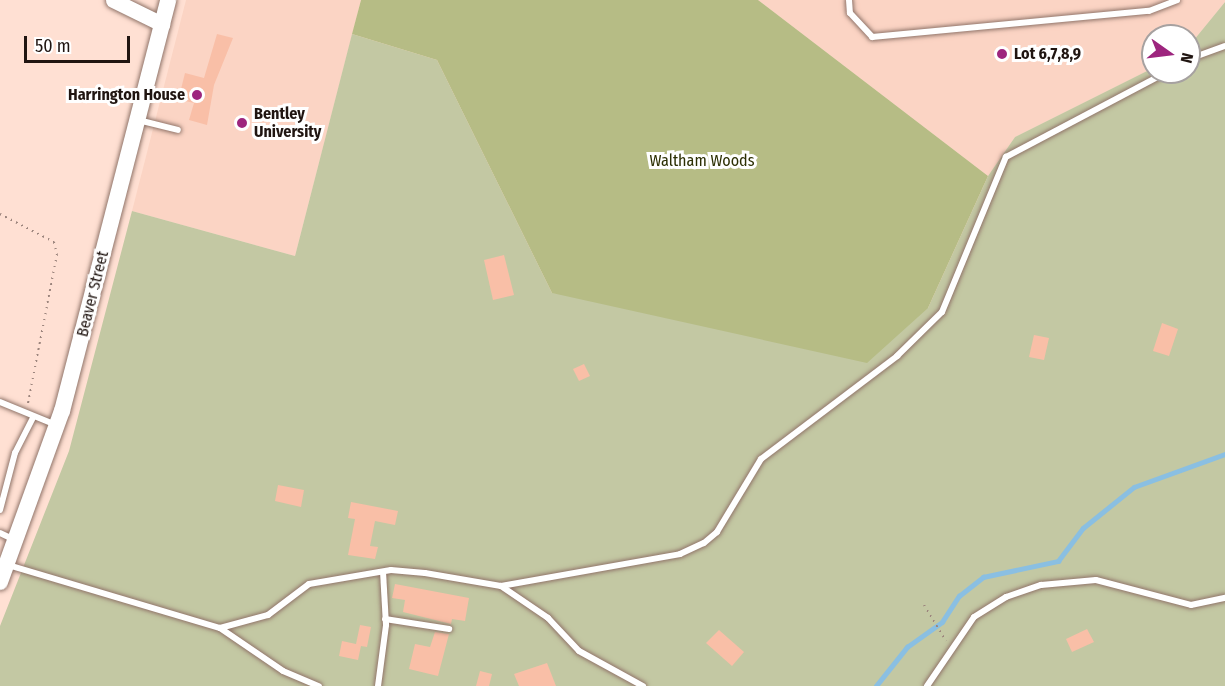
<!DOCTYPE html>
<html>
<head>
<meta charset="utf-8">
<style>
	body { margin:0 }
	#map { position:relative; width:1225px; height:686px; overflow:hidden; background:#ffe0d3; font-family:"Fira Sans Condensed",sans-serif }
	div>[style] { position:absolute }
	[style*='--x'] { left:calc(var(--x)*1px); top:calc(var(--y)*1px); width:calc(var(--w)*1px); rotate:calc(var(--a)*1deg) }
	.built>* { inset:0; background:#fbd4c4 }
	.green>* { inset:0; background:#c3c8a3 }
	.forest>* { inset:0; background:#b6bc85 }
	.stream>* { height:4.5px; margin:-2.25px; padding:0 2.25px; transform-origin:2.25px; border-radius:2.25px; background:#8abfe2 }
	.building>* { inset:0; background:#f9bfa7 }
	.path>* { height:2px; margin-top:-1px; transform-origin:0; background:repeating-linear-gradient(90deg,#9c857d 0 1.5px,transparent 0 6px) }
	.roads { filter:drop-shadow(0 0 2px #91756a) drop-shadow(0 0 2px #91756a) }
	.service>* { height:6px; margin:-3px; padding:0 3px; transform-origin:3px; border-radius:3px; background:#fff }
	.tertiary>* { height:15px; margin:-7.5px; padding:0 7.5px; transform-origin:7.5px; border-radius:7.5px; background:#fff }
	.secondary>* { height:16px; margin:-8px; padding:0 8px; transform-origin:8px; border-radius:8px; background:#fff }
	.dots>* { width:16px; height:16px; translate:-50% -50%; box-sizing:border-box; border:3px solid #fff; border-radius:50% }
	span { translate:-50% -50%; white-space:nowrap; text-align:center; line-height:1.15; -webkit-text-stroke:6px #fff; paint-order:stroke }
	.poi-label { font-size:16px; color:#201511; font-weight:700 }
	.left { translate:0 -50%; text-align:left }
	.right { translate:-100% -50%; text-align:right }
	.park-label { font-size:16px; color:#2c2f03 }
	.street-label { font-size:16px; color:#201511 }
	.north { position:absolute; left:1141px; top:24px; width:60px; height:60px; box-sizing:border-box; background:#fff; border:2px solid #a6a1a0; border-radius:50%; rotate:104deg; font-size:16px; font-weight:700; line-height:24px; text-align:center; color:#201511 }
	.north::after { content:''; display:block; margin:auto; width:21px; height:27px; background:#9d257e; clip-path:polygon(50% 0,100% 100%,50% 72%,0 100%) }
	.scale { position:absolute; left:24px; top:36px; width:106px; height:27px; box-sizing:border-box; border:3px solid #201511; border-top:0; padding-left:8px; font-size:18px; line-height:21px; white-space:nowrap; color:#201511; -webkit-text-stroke:4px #fff; paint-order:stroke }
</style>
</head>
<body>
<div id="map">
	<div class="built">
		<div style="clip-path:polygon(186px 0,361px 0,295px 256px,132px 211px)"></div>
		<div style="clip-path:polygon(758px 0,1225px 0,1225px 2px,1189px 46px,1189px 36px,1153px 36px,1153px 68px,1015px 137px,988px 176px)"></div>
	</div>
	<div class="green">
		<div style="clip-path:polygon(1225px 2px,1225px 686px,0 686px,0 626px,69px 451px,132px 211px,295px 256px,352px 34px,437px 60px,552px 293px,928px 308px,988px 176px,1015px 137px,1153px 68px,1153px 72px,1189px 72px,1189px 46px)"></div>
	</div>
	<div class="forest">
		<div style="clip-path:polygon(361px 0,758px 0,988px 176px,928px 308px,867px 363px,552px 293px,437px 60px,352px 34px)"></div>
	</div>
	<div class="stream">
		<div style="--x:876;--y:686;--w:50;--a:-51.5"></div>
		<div style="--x:907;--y:647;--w:43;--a:-35.5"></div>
		<div style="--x:942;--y:622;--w:31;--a:-57"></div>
		<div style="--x:959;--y:596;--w:31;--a:-38"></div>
		<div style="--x:983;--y:577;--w:77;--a:-12"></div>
		<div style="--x:1058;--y:561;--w:41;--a:-52.9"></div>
		<div style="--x:1083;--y:528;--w:65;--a:-38.8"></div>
		<div style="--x:1134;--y:487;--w:97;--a:-19.9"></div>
	</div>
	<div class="building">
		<div style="clip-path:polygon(217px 34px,233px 38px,214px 85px,207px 125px,189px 120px,194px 103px,181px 100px,181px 89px,185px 73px,204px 78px)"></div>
		<div style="clip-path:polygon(504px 255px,514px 295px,493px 300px,484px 260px)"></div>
		<div style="clip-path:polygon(1162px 323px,1178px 329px,1169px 356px,1153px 351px)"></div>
		<div style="clip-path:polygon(1034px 335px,1049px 338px,1044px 360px,1029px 357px)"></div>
		<div style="clip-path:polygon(584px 364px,590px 376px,579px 381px,573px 369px)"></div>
		<div style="clip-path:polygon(278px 485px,304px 490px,301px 507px,275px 501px)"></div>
		<div style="clip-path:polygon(351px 502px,398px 511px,395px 525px,375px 521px,370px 546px,378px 547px,375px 559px,348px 555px,355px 519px,348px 518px)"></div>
		<div style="clip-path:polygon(395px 584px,469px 598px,465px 621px,452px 619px,451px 624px,403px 612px,405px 600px,392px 598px)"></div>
		<div style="clip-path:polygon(360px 625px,371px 627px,367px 647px,361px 646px,358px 660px,339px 656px,342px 641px,356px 644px)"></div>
		<div style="clip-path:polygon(1087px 629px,1094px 642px,1072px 652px,1066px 639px)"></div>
		<div style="clip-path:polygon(719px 630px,744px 652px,732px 666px,706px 643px)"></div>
		<div style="clip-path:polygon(435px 632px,449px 634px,438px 676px,409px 669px,415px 644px,430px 647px)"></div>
		<div style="clip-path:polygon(547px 663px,556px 686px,519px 686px,514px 674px)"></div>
		<div style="clip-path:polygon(480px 671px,492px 674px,489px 686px,476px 686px)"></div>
	</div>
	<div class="path">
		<div style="--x:0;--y:214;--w:61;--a:27.4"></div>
		<div style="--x:54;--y:242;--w:12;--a:76"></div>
		<div style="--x:57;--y:254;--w:152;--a:101"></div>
		<div style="--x:924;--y:605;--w:42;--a:58.6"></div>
	</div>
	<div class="roads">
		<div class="service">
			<div style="--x:849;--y:0;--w:13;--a:86"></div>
			<div style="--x:850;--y:13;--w:33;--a:47"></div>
			<div style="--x:872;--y:37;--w:278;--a:-5.4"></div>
			<div style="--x:1149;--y:11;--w:30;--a:-21"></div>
			<div style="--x:1189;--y:59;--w:38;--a:-20"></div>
			<div style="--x:138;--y:120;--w:41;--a:14"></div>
			<div style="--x:0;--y:402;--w:58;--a:22.2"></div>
			<div style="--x:0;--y:510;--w:59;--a:-75.3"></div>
			<div style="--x:15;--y:453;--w:39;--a:-63"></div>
			<div style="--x:0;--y:533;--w:14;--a:25"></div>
			<div style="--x:8;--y:565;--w:221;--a:16.6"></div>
			<div style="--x:220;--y:628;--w:76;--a:34.3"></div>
			<div style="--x:283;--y:671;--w:39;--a:23"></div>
			<div style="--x:501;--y:586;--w:182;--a:-10.1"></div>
			<div style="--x:680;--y:554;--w:26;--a:-25"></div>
			<div style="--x:704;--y:543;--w:17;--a:-40"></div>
			<div style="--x:717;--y:532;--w:85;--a:-58.9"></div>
			<div style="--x:761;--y:459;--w:171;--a:-37.1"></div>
			<div style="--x:897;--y:356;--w:63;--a:-44.4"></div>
			<div style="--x:942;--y:312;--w:168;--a:-67.6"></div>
			<div style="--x:1006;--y:157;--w:182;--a:-27.8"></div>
			<div style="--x:385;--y:619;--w:65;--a:8.9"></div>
			<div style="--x:220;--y:628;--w:50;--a:-15.2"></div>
			<div style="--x:268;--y:615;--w:51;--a:-37.1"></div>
			<div style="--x:309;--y:584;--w:83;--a:-9.7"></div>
			<div style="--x:391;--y:570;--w:34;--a:5"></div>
			<div style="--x:425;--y:573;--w:77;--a:9.7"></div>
			<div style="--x:501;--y:586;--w:57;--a:34.2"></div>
			<div style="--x:548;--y:618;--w:45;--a:46.8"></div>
			<div style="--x:579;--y:651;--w:73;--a:28.7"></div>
			<div style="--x:378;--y:686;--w:62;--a:-82.5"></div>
			<div style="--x:386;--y:625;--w:53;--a:-93.2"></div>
			<div style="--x:927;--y:686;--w:83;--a:-55.7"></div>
			<div style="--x:974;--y:617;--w:38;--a:-32"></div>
			<div style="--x:1006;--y:597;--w:37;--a:-19"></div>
			<div style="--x:1041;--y:585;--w:55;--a:-5.2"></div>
			<div style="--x:1096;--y:580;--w:98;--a:14.7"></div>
			<div style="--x:1191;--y:605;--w:35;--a:-12"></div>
		</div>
		<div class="tertiary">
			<div style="--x:113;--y:0;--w:55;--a:26.1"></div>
		</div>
		<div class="secondary">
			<div style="--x:0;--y:582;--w:182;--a:-70.1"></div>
			<div style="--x:62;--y:411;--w:424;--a:-75.5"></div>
		</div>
	</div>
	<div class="dots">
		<div style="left:1002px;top:54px;background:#9d257e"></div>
		<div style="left:197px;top:95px;background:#9d257e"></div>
		<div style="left:242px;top:123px;background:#9d257e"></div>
	</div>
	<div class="poi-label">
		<span class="left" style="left:1014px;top:54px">Lot 6,7,8,9</span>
		<span class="right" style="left:185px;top:95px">Harrington House</span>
		<span class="left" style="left:254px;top:123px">Bentley<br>University</span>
	</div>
	<div class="park-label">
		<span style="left:702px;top:161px">Waltham Woods</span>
	</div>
	<div class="street-label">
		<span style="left:93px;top:294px;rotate:-76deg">Beaver Street</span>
	</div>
	<div class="north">N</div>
	<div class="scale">50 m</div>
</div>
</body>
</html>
